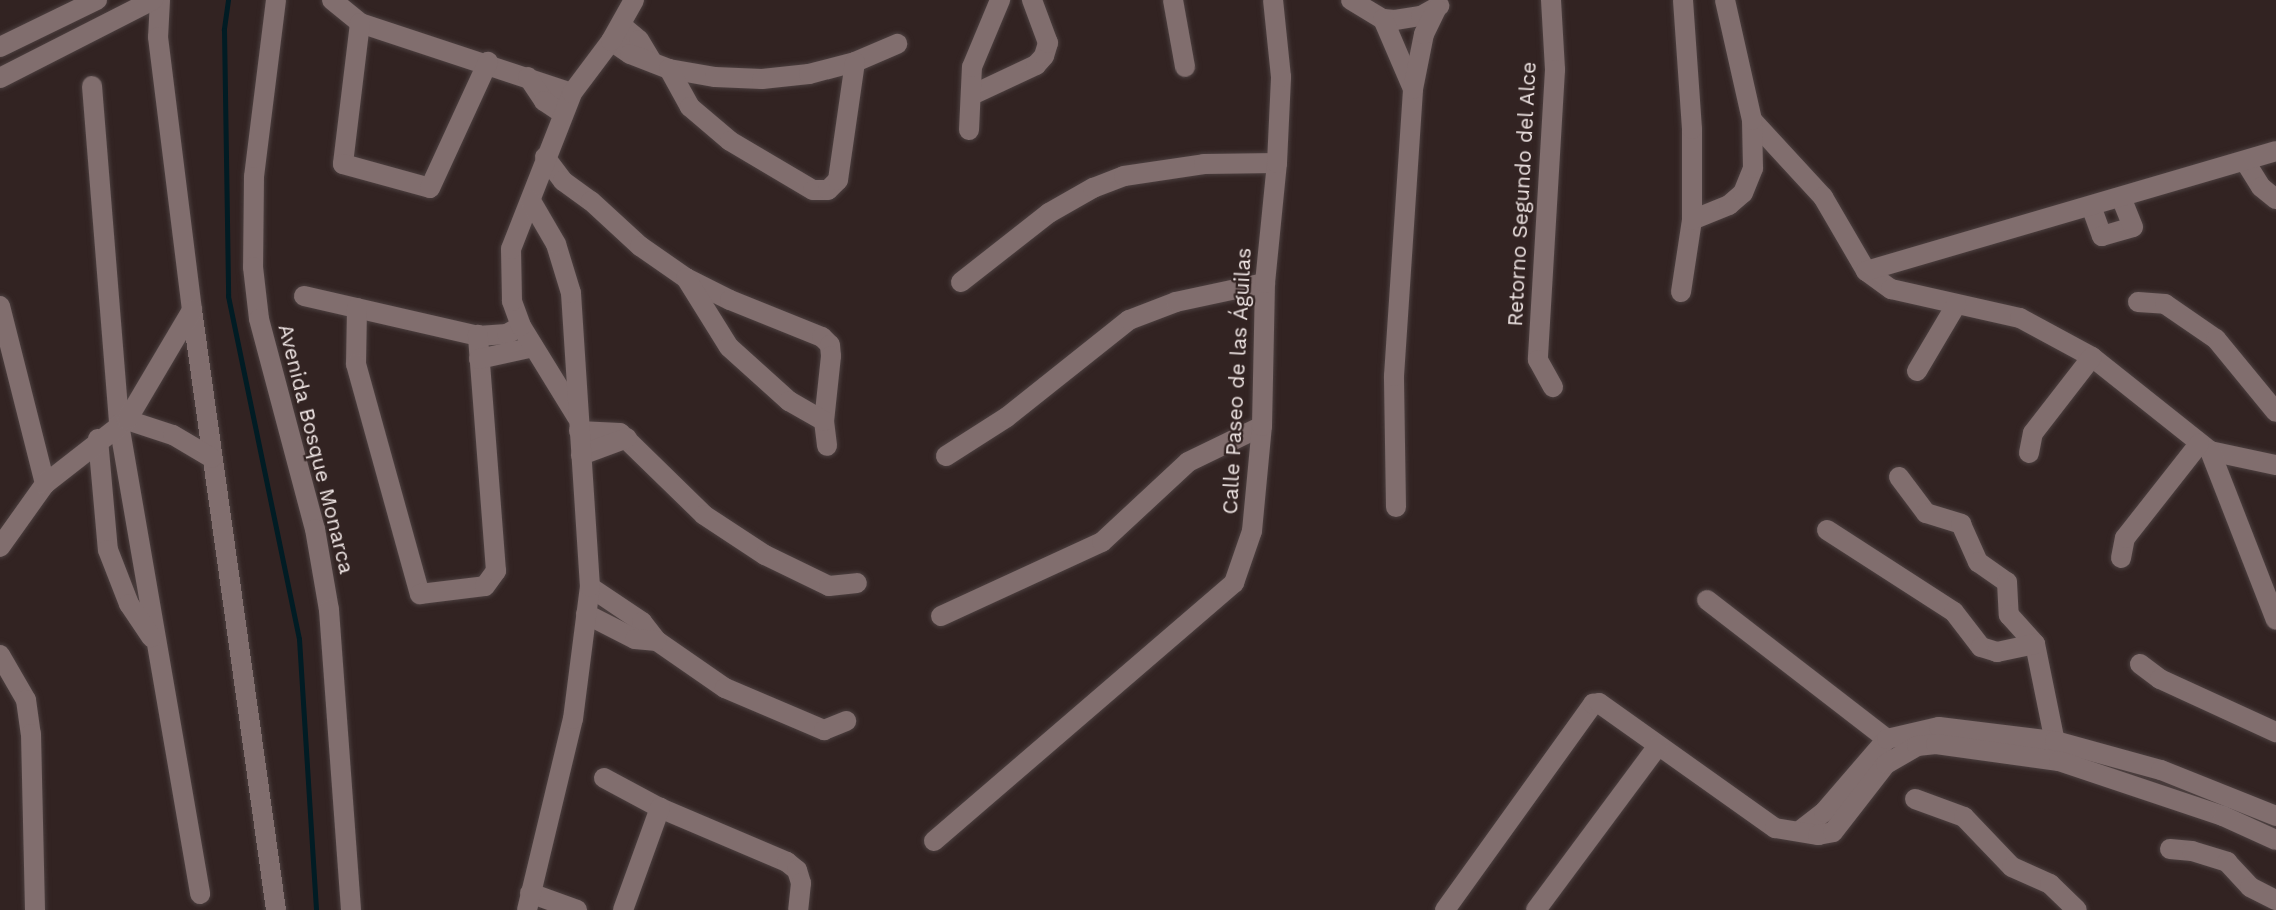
<!DOCTYPE html>
<html>
<head>
<meta charset="utf-8">
<style>
	body { margin:0 }
	#map { position:relative; width:2276px; height:910px; overflow:hidden; background:#322322; font-family:"Work Sans",sans-serif }
	div>[style] { position:absolute }
	[style*='--x'] { left:calc(var(--x)*1px); top:calc(var(--y)*1px); width:calc(var(--w)*1px); rotate:calc(var(--a)*1deg) }
	.stream>* { height:5px; margin:-2.5px; padding:0 2.5px; transform-origin:2.5px; border-radius:2.5px; background:#011c24 }
	.roads { filter:drop-shadow(0 0 2px #4c4040) drop-shadow(0 0 2px #4c4040) }
	.minor>* { height:20px; margin:-10px; padding:0 10px; transform-origin:10px; border-radius:10px; background:#816e6e }
	span { translate:-50% -50%; white-space:nowrap; text-align:center; line-height:1.15; -webkit-text-stroke:4.5px #322322; paint-order:stroke }
	.street-label { font-size:21px; color:#eee4e3 }
</style>
</head>
<body>
<div id="map">
	<div class="stream">
		<div style="--x:228;--y:0;--w:30;--a:98"></div>
		<div style="--x:224;--y:30;--w:266;--a:89.1"></div>
		<div style="--x:228;--y:296;--w:350;--a:78.3"></div>
		<div style="--x:299;--y:639;--w:272;--a:86.4"></div>
	</div>
	<div class="roads">
		<div class="minor">
			<div style="--x:160;--y:0;--w:37;--a:93"></div>
			<div style="--x:158;--y:37;--w:275;--a:82.9"></div>
			<div style="--x:192;--y:310;--w:606;--a:82.03"></div>
			<div style="--x:276;--y:0;--w:178;--a:97.1"></div>
			<div style="--x:254;--y:177;--w:90;--a:90.6"></div>
			<div style="--x:253;--y:267;--w:52;--a:83.4"></div>
			<div style="--x:259;--y:319;--w:217;--a:75.1"></div>
			<div style="--x:315;--y:529;--w:82;--a:80.2"></div>
			<div style="--x:329;--y:610;--w:301;--a:85.8"></div>
			<div style="--x:332;--y:0;--w:36;--a:39"></div>
			<div style="--x:360;--y:23;--w:223;--a:18.3"></div>
			<div style="--x:1173;--y:0;--w:68;--a:79.8"></div>
			<div style="--x:1351;--y:0;--w:37;--a:31"></div>
			<div style="--x:1383;--y:19;--w:12;--a:5"></div>
			<div style="--x:1395;--y:20;--w:26;--a:-9"></div>
			<div style="--x:1421;--y:16;--w:21;--a:-29"></div>
			<div style="--x:1551;--y:0;--w:70;--a:86.7"></div>
			<div style="--x:1555;--y:70;--w:290;--a:93.4"></div>
			<div style="--x:1538;--y:360;--w:31;--a:61"></div>
			<div style="--x:1383;--y:19;--w:76;--a:66.8"></div>
			<div style="--x:360;--y:23;--w:142;--a:96.9"></div>
			<div style="--x:343;--y:164;--w:90;--a:15.4"></div>
			<div style="--x:430;--y:188;--w:139;--a:-65.3"></div>
			<div style="--x:621;--y:25;--w:23;--a:40"></div>
			<div style="--x:639;--y:40;--w:23;--a:59"></div>
			<div style="--x:611;--y:41;--w:23;--a:34"></div>
			<div style="--x:630;--y:54;--w:42;--a:21"></div>
			<div style="--x:669;--y:69;--w:47;--a:9.9"></div>
			<div style="--x:715;--y:77;--w:47;--a:2.4"></div>
			<div style="--x:762;--y:79;--w:47;--a:-6.1"></div>
			<div style="--x:809;--y:74;--w:48;--a:-14.6"></div>
			<div style="--x:855;--y:62;--w:46;--a:-23.2"></div>
			<div style="--x:0;--y:47;--w:108;--a:-25.9"></div>
			<div style="--x:669;--y:69;--w:43;--a:61.1"></div>
			<div style="--x:690;--y:107;--w:52;--a:40.4"></div>
			<div style="--x:730;--y:141;--w:96;--a:30.6"></div>
			<div style="--x:813;--y:190;--w:15;--a:0"></div>
			<div style="--x:828;--y:190;--w:14;--a:-45"></div>
			<div style="--x:838;--y:180;--w:119;--a:-81.8"></div>
			<div style="--x:528;--y:77;--w:29;--a:56"></div>
			<div style="--x:544;--y:101;--w:22;--a:34"></div>
			<div style="--x:0;--y:78;--w:172;--a:-27"></div>
			<div style="--x:92;--y:86;--w:339;--a:85.4"></div>
			<div style="--x:119;--y:424;--w:477;--a:80.2"></div>
			<div style="--x:972;--y:95;--w:71;--a:-25.1"></div>
			<div style="--x:1036;--y:65;--w:12;--a:-48"></div>
			<div style="--x:1044;--y:56;--w:14;--a:-73"></div>
			<div style="--x:1048;--y:43;--w:46;--a:-110.4"></div>
			<div style="--x:1752;--y:120;--w:105;--a:47.3"></div>
			<div style="--x:1823;--y:197;--w:86;--a:59.8"></div>
			<div style="--x:1866;--y:271;--w:31;--a:36"></div>
			<div style="--x:1891;--y:289;--w:132;--a:12.7"></div>
			<div style="--x:2020;--y:318;--w:82;--a:28.4"></div>
			<div style="--x:2092;--y:357;--w:151;--a:38.5"></div>
			<div style="--x:2210;--y:451;--w:67;--a:12"></div>
			<div style="--x:969;--y:130;--w:63;--a:-87.3"></div>
			<div style="--x:972;--y:67;--w:73;--a:-67.3"></div>
			<div style="--x:545;--y:157;--w:30;--a:53"></div>
			<div style="--x:563;--y:181;--w:34;--a:36"></div>
			<div style="--x:591;--y:201;--w:67;--a:42.6"></div>
			<div style="--x:640;--y:246;--w:56;--a:34.8"></div>
			<div style="--x:686;--y:278;--w:49;--a:26.6"></div>
			<div style="--x:730;--y:300;--w:99;--a:21.9"></div>
			<div style="--x:822;--y:337;--w:11;--a:45"></div>
			<div style="--x:830;--y:345;--w:11;--a:85"></div>
			<div style="--x:831;--y:356;--w:65;--a:96.1"></div>
			<div style="--x:824;--y:421;--w:25;--a:83"></div>
			<div style="--x:2246;--y:163;--w:28;--a:58"></div>
			<div style="--x:2261;--y:187;--w:19;--a:39"></div>
			<div style="--x:2091;--y:206;--w:32;--a:70"></div>
			<div style="--x:2102;--y:236;--w:32;--a:-16"></div>
			<div style="--x:2133;--y:227;--w:32;--a:-112"></div>
			<div style="--x:1692;--y:220;--w:40;--a:-22"></div>
			<div style="--x:1729;--y:205;--w:18;--a:-41"></div>
			<div style="--x:1743;--y:193;--w:27;--a:-68"></div>
			<div style="--x:1753;--y:168;--w:48;--a:-91.2"></div>
			<div style="--x:1752;--y:120;--w:123;--a:-102.7"></div>
			<div style="--x:1866;--y:271;--w:427;--a:-16.3"></div>
			<div style="--x:686;--y:278;--w:81;--a:58.1"></div>
			<div style="--x:729;--y:347;--w:81;--a:42"></div>
			<div style="--x:789;--y:401;--w:40;--a:29.7"></div>
			<div style="--x:961;--y:282;--w:112;--a:-38.1"></div>
			<div style="--x:1049;--y:213;--w:51;--a:-29.6"></div>
			<div style="--x:1093;--y:188;--w:33;--a:-21"></div>
			<div style="--x:1124;--y:176;--w:81;--a:-8.5"></div>
			<div style="--x:1204;--y:164;--w:73;--a:-0.8"></div>
			<div style="--x:1681;--y:292;--w:73;--a:-81.3"></div>
			<div style="--x:1692;--y:220;--w:91;--a:-90"></div>
			<div style="--x:1692;--y:129;--w:129;--a:-94"></div>
			<div style="--x:304;--y:296;--w:179;--a:12.9"></div>
			<div style="--x:478;--y:336;--w:29;--a:-4"></div>
			<div style="--x:507;--y:334;--w:16;--a:-30"></div>
			<div style="--x:2138;--y:302;--w:27;--a:4"></div>
			<div style="--x:2165;--y:304;--w:62;--a:34.5"></div>
			<div style="--x:2216;--y:339;--w:94;--a:50.6"></div>
			<div style="--x:0;--y:306;--w:184;--a:75.8"></div>
			<div style="--x:357;--y:308;--w:56;--a:91"></div>
			<div style="--x:356;--y:364;--w:239;--a:74.5"></div>
			<div style="--x:420;--y:594;--w:65;--a:-7"></div>
			<div style="--x:485;--y:586;--w:19;--a:-54"></div>
			<div style="--x:496;--y:571;--w:237;--a:-94.4"></div>
			<div style="--x:479;--y:359;--w:56;--a:-12.3"></div>
			<div style="--x:1917;--y:371;--w:77;--a:-59.4"></div>
			<div style="--x:577;--y:417;--w:107;--a:-121.6"></div>
			<div style="--x:521;--y:326;--w:27;--a:-110"></div>
			<div style="--x:512;--y:301;--w:52;--a:-91.1"></div>
			<div style="--x:511;--y:249;--w:168;--a:-68.6"></div>
			<div style="--x:572;--y:93;--w:65;--a:-53.1"></div>
			<div style="--x:611;--y:41;--w:47;--a:-60.7"></div>
			<div style="--x:127;--y:420;--w:48;--a:18.1"></div>
			<div style="--x:173;--y:435;--w:45;--a:30.5"></div>
			<div style="--x:579;--y:431;--w:41;--a:2.8"></div>
			<div style="--x:620;--y:433;--w:117;--a:44.3"></div>
			<div style="--x:704;--y:515;--w:73;--a:33.3"></div>
			<div style="--x:765;--y:555;--w:71;--a:25.8"></div>
			<div style="--x:829;--y:586;--w:28;--a:-6"></div>
			<div style="--x:98;--y:439;--w:111;--a:84.9"></div>
			<div style="--x:108;--y:550;--w:58;--a:68.7"></div>
			<div style="--x:129;--y:604;--w:40;--a:56"></div>
			<div style="--x:2210;--y:451;--w:181;--a:68.7"></div>
			<div style="--x:2029;--y:453;--w:20;--a:-79"></div>
			<div style="--x:2033;--y:433;--w:96;--a:-52.2"></div>
			<div style="--x:581;--y:455;--w:49;--a:-20.3"></div>
			<div style="--x:946;--y:456;--w:72;--a:-32.6"></div>
			<div style="--x:1007;--y:417;--w:156;--a:-38.5"></div>
			<div style="--x:1129;--y:320;--w:50;--a:-21"></div>
			<div style="--x:1176;--y:302;--w:91;--a:-12.1"></div>
			<div style="--x:1899;--y:477;--w:45;--a:53.1"></div>
			<div style="--x:1926;--y:513;--w:37;--a:17"></div>
			<div style="--x:1961;--y:524;--w:42;--a:65.9"></div>
			<div style="--x:1978;--y:562;--w:35;--a:35"></div>
			<div style="--x:2007;--y:582;--w:33;--a:87"></div>
			<div style="--x:2009;--y:615;--w:39;--a:48"></div>
			<div style="--x:2035;--y:644;--w:110;--a:78.5"></div>
			<div style="--x:1396;--y:507;--w:131;--a:-90.9"></div>
			<div style="--x:1394;--y:376;--w:288;--a:-86.2"></div>
			<div style="--x:1413;--y:89;--w:56;--a:-78.7"></div>
			<div style="--x:1424;--y:34;--w:28;--a:-64"></div>
			<div style="--x:1827;--y:530;--w:151;--a:32.8"></div>
			<div style="--x:1954;--y:612;--w:44;--a:52.4"></div>
			<div style="--x:1981;--y:647;--w:17;--a:17"></div>
			<div style="--x:1997;--y:652;--w:39;--a:-12"></div>
			<div style="--x:0;--y:547;--w:77;--a:-54.5"></div>
			<div style="--x:45;--y:484;--w:104;--a:-38"></div>
			<div style="--x:127;--y:420;--w:128;--a:-59.4"></div>
			<div style="--x:2121;--y:558;--w:20;--a:-79"></div>
			<div style="--x:2125;--y:538;--w:120;--a:-51.8"></div>
			<div style="--x:590;--y:587;--w:63;--a:33.9"></div>
			<div style="--x:642;--y:622;--w:24;--a:52"></div>
			<div style="--x:657;--y:641;--w:83;--a:34.7"></div>
			<div style="--x:725;--y:688;--w:108;--a:23"></div>
			<div style="--x:824;--y:730;--w:24;--a:-22"></div>
			<div style="--x:1707;--y:600;--w:227;--a:37.7"></div>
			<div style="--x:586;--y:614;--w:55;--a:27"></div>
			<div style="--x:635;--y:639;--w:22;--a:5"></div>
			<div style="--x:941;--y:616;--w:177;--a:-24.7"></div>
			<div style="--x:1102;--y:542;--w:117;--a:-42.9"></div>
			<div style="--x:1188;--y:462;--w:82;--a:-25.9"></div>
			<div style="--x:0;--y:655;--w:52;--a:60"></div>
			<div style="--x:26;--y:700;--w:34;--a:82"></div>
			<div style="--x:31;--y:734;--w:176;--a:88.7"></div>
			<div style="--x:2140;--y:664;--w:25;--a:37"></div>
			<div style="--x:2160;--y:679;--w:128;--a:24.6"></div>
			<div style="--x:604;--y:778;--w:64;--a:28.2"></div>
			<div style="--x:660;--y:808;--w:138;--a:23"></div>
			<div style="--x:787;--y:862;--w:13;--a:39"></div>
			<div style="--x:797;--y:870;--w:14;--a:73"></div>
			<div style="--x:801;--y:883;--w:27;--a:96"></div>
			<div style="--x:1915;--y:799;--w:52;--a:20.2"></div>
			<div style="--x:1964;--y:817;--w:69;--a:46.2"></div>
			<div style="--x:2012;--y:867;--w:42;--a:24.1"></div>
			<div style="--x:2050;--y:884;--w:37;--a:44"></div>
			<div style="--x:1801;--y:830;--w:29;--a:-38"></div>
			<div style="--x:1824;--y:812;--w:96;--a:-49.2"></div>
			<div style="--x:1887;--y:739;--w:53;--a:-13"></div>
			<div style="--x:1939;--y:727;--w:117;--a:6.9"></div>
			<div style="--x:2055;--y:741;--w:110;--a:15.3"></div>
			<div style="--x:2161;--y:770;--w:124;--a:21.8"></div>
			<div style="--x:934;--y:841;--w:396;--a:-40.7"></div>
			<div style="--x:1234;--y:583;--w:55;--a:-70.9"></div>
			<div style="--x:1252;--y:531;--w:105;--a:-84.6"></div>
			<div style="--x:1262;--y:426;--w:143;--a:-88.8"></div>
			<div style="--x:1265;--y:283;--w:121;--a:-84.3"></div>
			<div style="--x:1277;--y:163;--w:86;--a:-87.3"></div>
			<div style="--x:1281;--y:77;--w:77;--a:-95.9"></div>
			<div style="--x:2170;--y:849;--w:22;--a:5"></div>
			<div style="--x:2192;--y:851;--w:37;--a:17"></div>
			<div style="--x:2227;--y:862;--w:34;--a:47"></div>
			<div style="--x:2250;--y:887;--w:29;--a:27"></div>
			<div style="--x:530;--y:893;--w:50;--a:19.9"></div>
			<div style="--x:527;--y:910;--w:196;--a:-76.5"></div>
			<div style="--x:573;--y:719;--w:133;--a:-82.7"></div>
			<div style="--x:590;--y:587;--w:295;--a:-93.7"></div>
			<div style="--x:571;--y:293;--w:51;--a:-107"></div>
			<div style="--x:556;--y:244;--w:50;--a:-120.2"></div>
			<div style="--x:623;--y:910;--w:109;--a:-70.1"></div>
			<div style="--x:1445;--y:910;--w:254;--a:-54.3"></div>
			<div style="--x:1593;--y:704;--w:6;--a:-9"></div>
			<div style="--x:1599;--y:703;--w:216;--a:35.4"></div>
			<div style="--x:1775;--y:828;--w:44;--a:9.2"></div>
			<div style="--x:1818;--y:835;--w:15;--a:-11"></div>
			<div style="--x:1833;--y:832;--w:86;--a:-52.1"></div>
			<div style="--x:1886;--y:764;--w:36;--a:-30"></div>
			<div style="--x:1917;--y:746;--w:19;--a:-6"></div>
			<div style="--x:1936;--y:744;--w:124;--a:7.9"></div>
			<div style="--x:2059;--y:761;--w:173;--a:18.5"></div>
			<div style="--x:2223;--y:816;--w:58;--a:24.4"></div>
			<div style="--x:1536;--y:910;--w:204;--a:-53.4"></div>
		</div>
	</div>
	<div class="street-label">
		<span style="left:1522px;top:194px;rotate:-87deg">Retorno Segundo del Alce</span>
		<span style="left:1237px;top:381px;rotate:-87deg">Calle Paseo de las Águilas</span>
		<span style="left:316px;top:449px;rotate:76deg">Avenida Bosque Monarca</span>
	</div>
</div>
</body>
</html>
